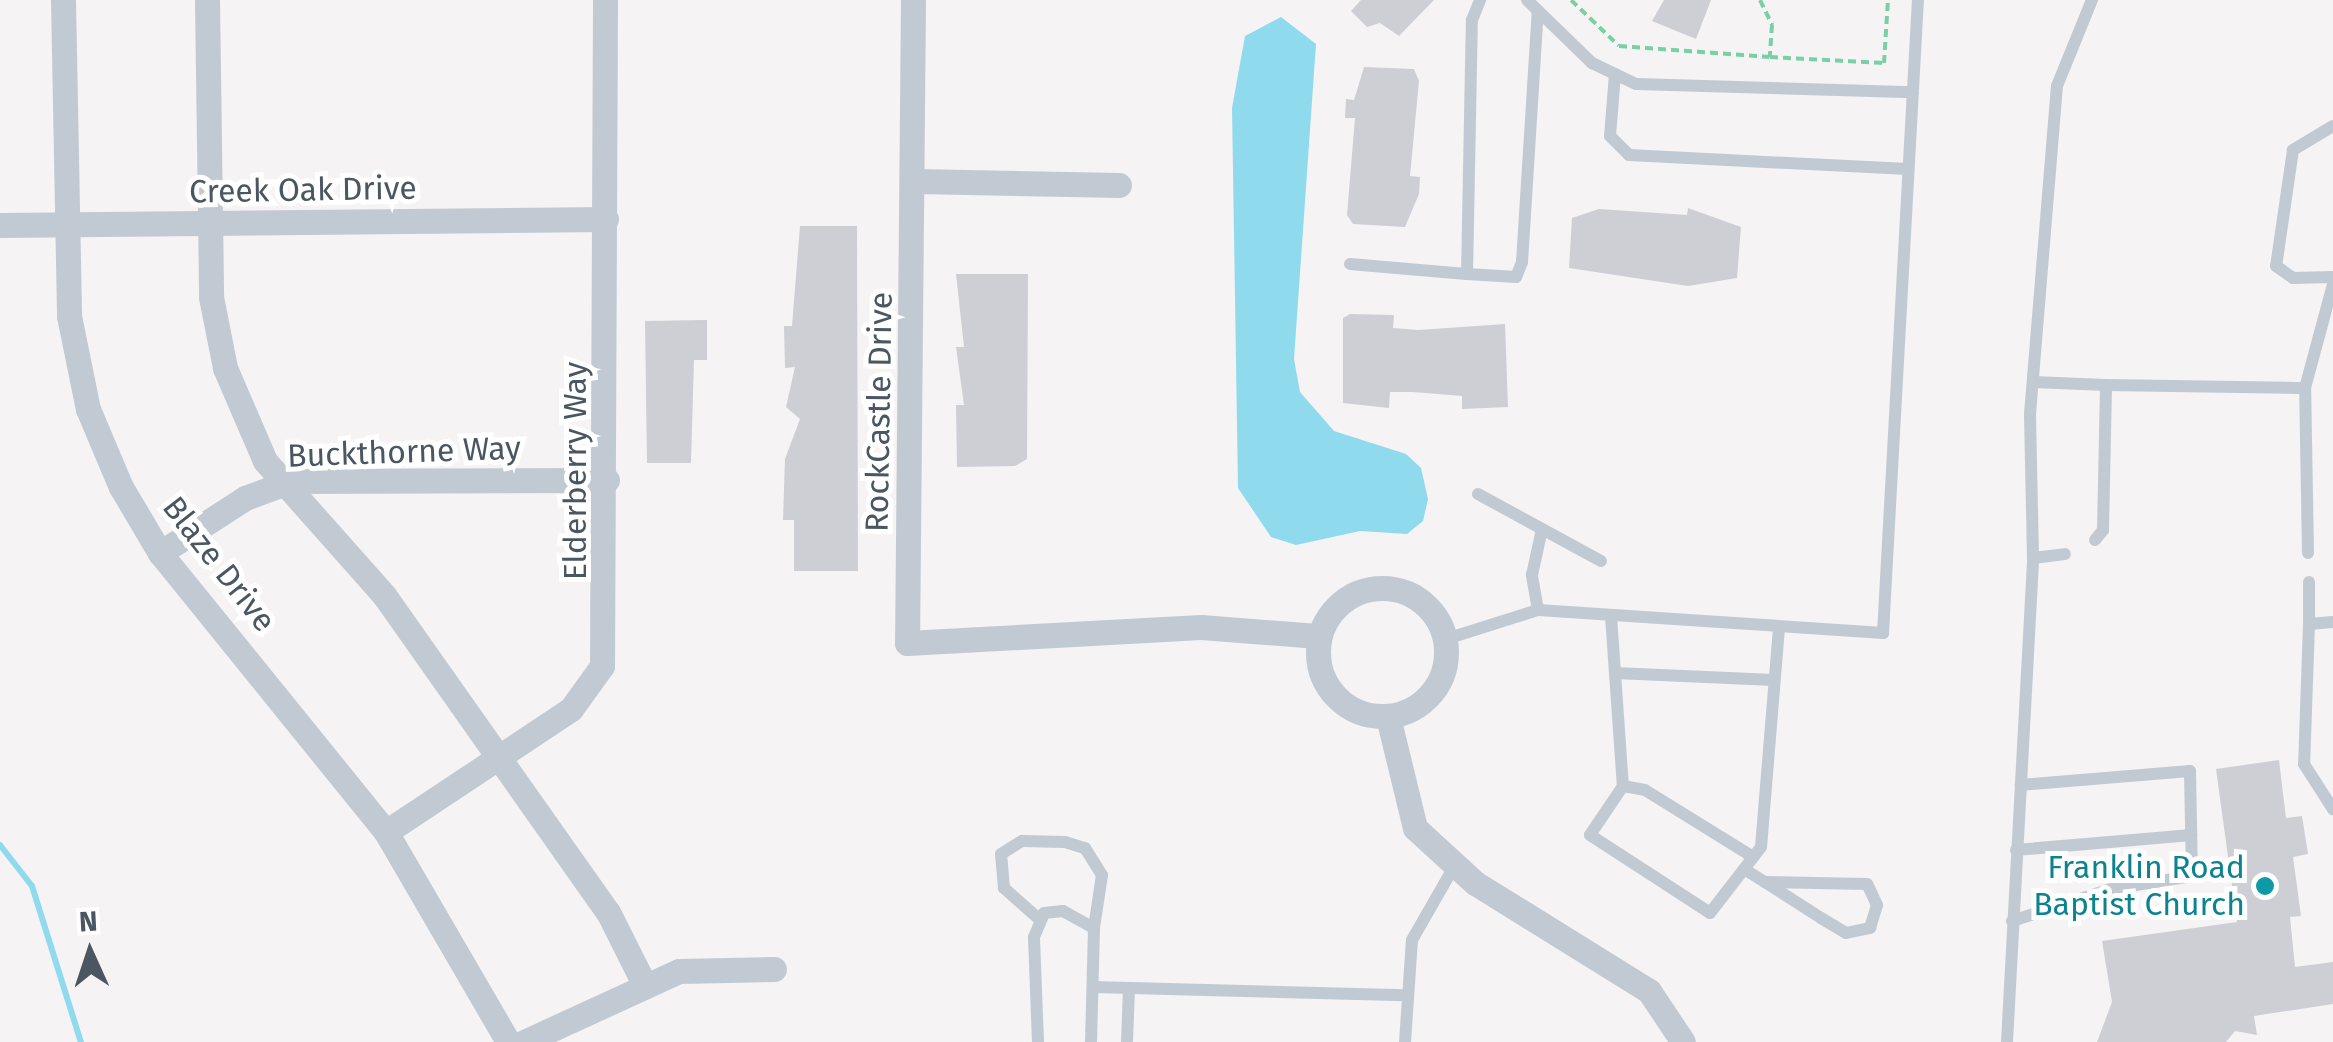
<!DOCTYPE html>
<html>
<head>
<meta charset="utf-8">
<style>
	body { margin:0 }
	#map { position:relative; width:2333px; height:1042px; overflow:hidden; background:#f5f3f3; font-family:"Fira Sans",sans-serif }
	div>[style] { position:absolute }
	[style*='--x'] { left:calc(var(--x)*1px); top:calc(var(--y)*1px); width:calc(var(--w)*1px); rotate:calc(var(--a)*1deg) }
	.water>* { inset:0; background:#90daee }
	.stream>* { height:6px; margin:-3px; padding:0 3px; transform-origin:3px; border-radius:3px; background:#90daee }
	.building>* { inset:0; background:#cdcfd5 }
	.path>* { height:4px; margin-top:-2px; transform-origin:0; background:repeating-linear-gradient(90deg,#7ad0a6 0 8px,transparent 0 13px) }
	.service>* { height:12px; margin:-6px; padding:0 6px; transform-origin:6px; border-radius:6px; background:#c1cad2 }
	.minor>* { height:25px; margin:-12.5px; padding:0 12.5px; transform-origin:12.5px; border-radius:12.5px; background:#c1cad2 }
	.minor>.ring { margin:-12.5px; padding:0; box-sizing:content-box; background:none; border:25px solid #c1cad2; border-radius:50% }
	.dots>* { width:28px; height:28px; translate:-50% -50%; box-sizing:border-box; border:5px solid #fff; border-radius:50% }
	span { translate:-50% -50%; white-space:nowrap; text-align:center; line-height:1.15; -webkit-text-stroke:10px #fff; paint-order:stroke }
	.street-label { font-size:32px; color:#4a5661 }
	.culture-label { font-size:32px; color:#0d838f }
	.right { translate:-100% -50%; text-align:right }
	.north { position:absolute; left:40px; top:902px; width:100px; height:100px; -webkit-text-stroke:8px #fff; paint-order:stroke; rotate:357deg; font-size:28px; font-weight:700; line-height:40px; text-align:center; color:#4a5661 }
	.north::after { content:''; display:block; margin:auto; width:35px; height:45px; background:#4a5661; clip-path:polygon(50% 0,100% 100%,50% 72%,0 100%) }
</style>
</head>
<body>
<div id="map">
	<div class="water">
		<div style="clip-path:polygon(1281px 17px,1316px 44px,1294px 359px,1300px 392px,1334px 431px,1406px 454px,1421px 468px,1428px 499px,1423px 521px,1407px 534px,1360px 531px,1296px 545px,1271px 537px,1238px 488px,1232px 108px,1245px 36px)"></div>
	</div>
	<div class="stream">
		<div style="--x:0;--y:845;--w:52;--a:52"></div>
		<div style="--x:32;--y:886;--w:164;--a:72.6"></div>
	</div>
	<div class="building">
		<div style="clip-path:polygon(1361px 0,1434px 0,1399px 36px,1380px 23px,1367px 27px,1351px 11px)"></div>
		<div style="clip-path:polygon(1664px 0,1711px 0,1696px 39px,1652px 21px)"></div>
		<div style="clip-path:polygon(1364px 67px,1414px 69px,1419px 81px,1410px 176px,1420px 177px,1419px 194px,1405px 227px,1353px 224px,1347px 215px,1355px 118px,1345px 118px,1346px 99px,1354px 100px)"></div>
		<div style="clip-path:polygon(1688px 208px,1741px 227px,1737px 278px,1688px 286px,1569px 268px,1572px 218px,1599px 209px,1687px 215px)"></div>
		<div style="clip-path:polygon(800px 226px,857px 226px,858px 571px,794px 571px,794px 520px,783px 520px,785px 459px,800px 419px,786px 407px,795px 367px,785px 368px,784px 326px,792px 326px)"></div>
		<div style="clip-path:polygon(956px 274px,1028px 274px,1027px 459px,1015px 466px,957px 467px,956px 405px,964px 405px,956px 347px,964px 347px)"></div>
		<div style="clip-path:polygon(1350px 314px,1394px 315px,1393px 328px,1418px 330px,1505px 324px,1508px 407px,1462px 409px,1462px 396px,1413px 392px,1390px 392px,1389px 408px,1343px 403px,1343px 318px)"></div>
		<div style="clip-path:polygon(707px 320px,707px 360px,694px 360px,691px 463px,647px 463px,645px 321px)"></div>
		<div style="clip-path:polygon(2279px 760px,2286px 818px,2302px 816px,2308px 854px,2293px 857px,2301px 916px,2290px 917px,2295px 967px,2333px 962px,2333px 1004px,2254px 1016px,2257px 1035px,2235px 1031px,2226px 1042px,2097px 1042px,2112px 1002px,2102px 941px,2237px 922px,2216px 769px)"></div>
	</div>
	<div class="path">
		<div style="--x:1571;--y:0;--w:66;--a:43.8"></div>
		<div style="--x:1619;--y:46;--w:151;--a:4.2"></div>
		<div style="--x:1760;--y:0;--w:28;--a:64"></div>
		<div style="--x:1772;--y:25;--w:32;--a:94"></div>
		<div style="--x:1770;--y:57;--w:114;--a:3"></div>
		<div style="--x:1884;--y:63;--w:63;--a:-86.4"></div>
	</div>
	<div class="service">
		<div style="--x:1527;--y:0;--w:91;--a:44.1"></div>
		<div style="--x:1592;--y:63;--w:49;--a:25.5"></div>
		<div style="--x:1636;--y:84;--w:277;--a:1.7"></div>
		<div style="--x:1615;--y:74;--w:62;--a:94.6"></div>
		<div style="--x:1610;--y:136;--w:27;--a:45"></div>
		<div style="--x:1629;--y:155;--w:279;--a:2.9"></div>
		<div style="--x:2333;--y:126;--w:47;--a:149"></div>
		<div style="--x:2293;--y:150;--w:117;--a:98.3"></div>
		<div style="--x:2276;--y:266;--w:21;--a:35"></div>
		<div style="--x:2293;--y:278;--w:40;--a:-1.4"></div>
		<div style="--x:1350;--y:264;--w:117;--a:4.9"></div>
		<div style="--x:1467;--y:274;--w:254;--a:-88.9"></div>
		<div style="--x:1472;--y:20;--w:22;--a:-68"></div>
		<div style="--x:1467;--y:274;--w:49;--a:3.5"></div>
		<div style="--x:1516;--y:277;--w:16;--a:-68"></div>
		<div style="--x:1522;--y:262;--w:252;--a:-86.4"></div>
		<div style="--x:2033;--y:382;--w:73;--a:2.4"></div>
		<div style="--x:1478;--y:494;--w:140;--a:28.6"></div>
		<div style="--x:2095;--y:540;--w:13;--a:-51"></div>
		<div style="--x:2103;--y:530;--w:145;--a:-88.8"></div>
		<div style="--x:2106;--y:385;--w:199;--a:0.9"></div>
		<div style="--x:2308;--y:553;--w:165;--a:-91"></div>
		<div style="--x:2305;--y:388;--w:108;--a:-74.9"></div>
		<div style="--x:2033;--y:558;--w:144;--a:-91.2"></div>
		<div style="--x:2030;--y:414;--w:329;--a:-85.3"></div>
		<div style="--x:2057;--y:86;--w:93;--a:-67.9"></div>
		<div style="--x:2309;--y:582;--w:42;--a:90"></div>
		<div style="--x:2309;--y:624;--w:24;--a:-5"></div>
		<div style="--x:1538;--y:610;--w:36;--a:-100"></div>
		<div style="--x:1532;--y:575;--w:47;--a:-77.7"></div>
		<div style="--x:1611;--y:616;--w:170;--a:86"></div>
		<div style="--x:1623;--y:786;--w:59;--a:124"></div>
		<div style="--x:1590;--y:835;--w:143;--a:33"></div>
		<div style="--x:1710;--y:913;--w:83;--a:-52.3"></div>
		<div style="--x:1761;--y:847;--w:218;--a:-85.3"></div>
		<div style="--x:2309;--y:624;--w:140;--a:92"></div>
		<div style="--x:2304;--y:764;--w:54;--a:57.2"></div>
		<div style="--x:1446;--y:639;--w:96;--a:-17.5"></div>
		<div style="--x:1538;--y:610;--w:346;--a:3.8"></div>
		<div style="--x:1883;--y:633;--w:634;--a:-86.84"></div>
		<div style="--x:1615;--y:673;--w:159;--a:2.5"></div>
		<div style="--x:1623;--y:786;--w:22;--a:10"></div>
		<div style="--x:1645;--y:790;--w:127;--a:31.8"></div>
		<div style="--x:2016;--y:850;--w:176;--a:-4.9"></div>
		<div style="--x:1744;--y:869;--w:25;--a:32"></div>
		<div style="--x:1765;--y:882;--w:67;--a:32.7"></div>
		<div style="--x:1821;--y:918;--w:29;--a:31"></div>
		<div style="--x:1846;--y:933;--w:25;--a:-12"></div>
		<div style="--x:1870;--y:928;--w:24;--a:-73"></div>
		<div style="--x:1877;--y:905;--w:23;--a:-115"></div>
		<div style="--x:1867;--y:884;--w:102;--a:-178.9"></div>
		<div style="--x:1039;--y:919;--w:47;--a:-138.5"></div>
		<div style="--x:1004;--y:888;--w:34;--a:-95"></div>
		<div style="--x:1001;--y:854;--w:25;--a:-32"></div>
		<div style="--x:1022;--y:841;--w:43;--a:1.3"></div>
		<div style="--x:1065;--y:842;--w:21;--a:17"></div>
		<div style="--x:1085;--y:848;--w:32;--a:58"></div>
		<div style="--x:1102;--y:875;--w:54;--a:98.6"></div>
		<div style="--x:2012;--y:921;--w:104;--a:-17.9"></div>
		<div style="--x:2111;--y:889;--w:82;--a:-9.1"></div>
		<div style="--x:2192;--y:876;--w:105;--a:-91.1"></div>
		<div style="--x:2190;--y:771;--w:170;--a:175.3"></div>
		<div style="--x:1093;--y:987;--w:312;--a:1.5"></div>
		<div style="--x:1038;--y:1042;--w:105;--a:-92.2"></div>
		<div style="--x:1034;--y:937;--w:26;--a:-67"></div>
		<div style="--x:1044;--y:913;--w:19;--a:-6"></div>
		<div style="--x:1063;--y:911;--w:35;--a:29"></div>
		<div style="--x:1094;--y:928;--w:114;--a:91.5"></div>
		<div style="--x:1127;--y:1042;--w:54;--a:-87.9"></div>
		<div style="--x:1405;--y:1042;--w:102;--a:-86.1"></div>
		<div style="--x:1412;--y:940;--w:86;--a:-60.2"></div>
		<div style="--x:2007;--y:1042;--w:485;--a:-86.9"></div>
		<div style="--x:2033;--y:558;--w:32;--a:-7"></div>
	</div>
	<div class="minor">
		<div style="--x:63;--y:0;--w:316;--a:88.9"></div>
		<div style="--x:69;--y:316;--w:95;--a:78.5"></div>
		<div style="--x:88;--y:409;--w:85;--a:67.1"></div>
		<div style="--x:121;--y:487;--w:77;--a:59.4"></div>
		<div style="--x:160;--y:553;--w:359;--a:51"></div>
		<div style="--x:386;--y:832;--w:243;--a:59.8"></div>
		<div style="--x:207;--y:0;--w:297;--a:89.2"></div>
		<div style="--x:211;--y:297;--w:72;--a:78.8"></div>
		<div style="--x:225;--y:368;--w:101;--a:66.7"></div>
		<div style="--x:265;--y:461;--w:179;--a:48.4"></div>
		<div style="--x:384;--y:595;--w:388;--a:54.8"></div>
		<div style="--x:608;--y:912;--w:83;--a:63.4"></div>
		<div style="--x:913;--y:0;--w:643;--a:90.53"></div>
		<div style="--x:907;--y:643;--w:294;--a:-3.1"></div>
		<div style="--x:1201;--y:627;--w:117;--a:4.4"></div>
		<div style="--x:915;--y:181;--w:204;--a:1.1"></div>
		<div style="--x:0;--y:225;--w:606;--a:-0.57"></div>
		<div style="--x:160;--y:553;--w:101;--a:-32.9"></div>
		<div style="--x:245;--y:498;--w:49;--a:-20.3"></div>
		<div style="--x:291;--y:481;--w:316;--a:-0.2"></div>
		<div class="ring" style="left:1318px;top:588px;width:103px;height:103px"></div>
		<div style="--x:1388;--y:717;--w:114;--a:76.3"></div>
		<div style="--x:1415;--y:828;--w:81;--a:42.5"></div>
		<div style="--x:1475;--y:883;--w:205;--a:31.8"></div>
		<div style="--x:1649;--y:991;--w:61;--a:56.3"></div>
		<div style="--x:386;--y:832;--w:222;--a:-33.6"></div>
		<div style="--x:571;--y:709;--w:53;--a:-54.2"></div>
		<div style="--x:602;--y:666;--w:666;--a:-89.74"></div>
		<div style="--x:524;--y:1042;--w:170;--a:-24.6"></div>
		<div style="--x:679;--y:971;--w:95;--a:-1.2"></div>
	</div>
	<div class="dots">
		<div style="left:2265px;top:886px;background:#0f9aa8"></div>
	</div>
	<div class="street-label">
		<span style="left:303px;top:190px;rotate:-1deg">Creek Oak Drive</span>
		<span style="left:879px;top:412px;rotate:-89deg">RockCastle Drive</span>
		<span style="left:404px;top:452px;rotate:-2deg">Buckthorne Way</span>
		<span style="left:575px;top:471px;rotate:-90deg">Elderberry Way</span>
		<span style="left:219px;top:564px;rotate:52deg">Blaze Drive</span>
	</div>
	<div class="culture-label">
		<span class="right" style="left:2245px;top:886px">Franklin Road<br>Baptist Church</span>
	</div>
	<div class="north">N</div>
</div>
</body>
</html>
